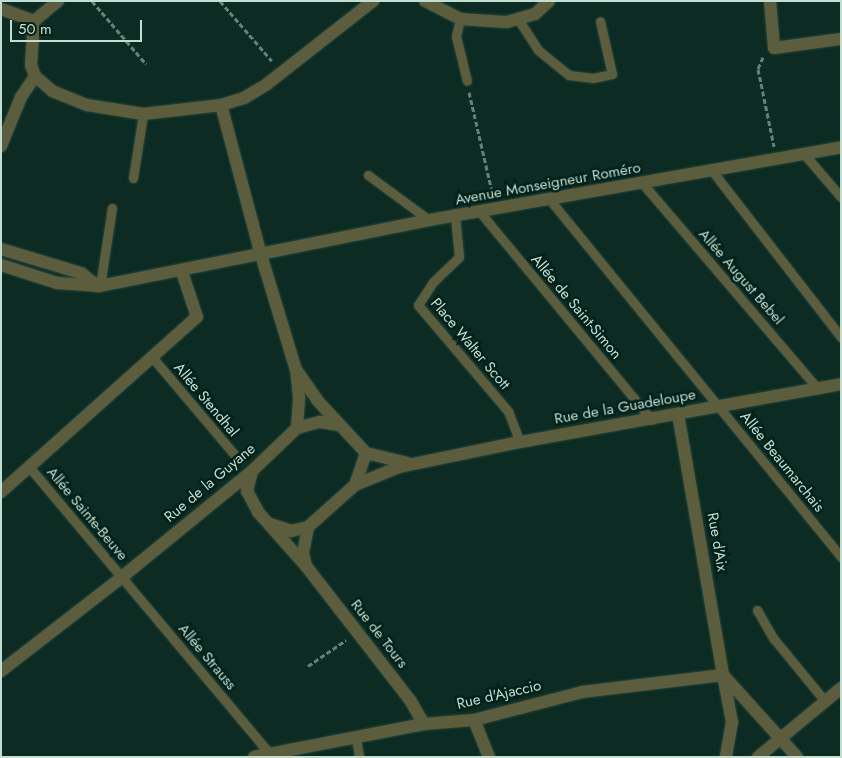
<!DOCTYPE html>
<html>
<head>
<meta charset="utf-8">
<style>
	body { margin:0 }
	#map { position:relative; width:842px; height:758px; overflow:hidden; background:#0c2b22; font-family:Jost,sans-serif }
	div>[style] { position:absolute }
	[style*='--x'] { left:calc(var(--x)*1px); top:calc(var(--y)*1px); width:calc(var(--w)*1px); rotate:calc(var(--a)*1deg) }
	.path>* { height:3px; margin-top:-1.5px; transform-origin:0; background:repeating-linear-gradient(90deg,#648278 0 5px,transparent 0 7.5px) }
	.roads { filter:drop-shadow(0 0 1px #29483e) drop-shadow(0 0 1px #29483e) }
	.service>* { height:9px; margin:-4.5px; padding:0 4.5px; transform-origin:4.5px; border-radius:4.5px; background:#5c5d3d }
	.minor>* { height:12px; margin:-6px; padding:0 6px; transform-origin:6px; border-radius:6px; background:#5c5d3d }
	.tertiary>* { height:12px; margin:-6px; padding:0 6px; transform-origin:6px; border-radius:6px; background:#5c5d3d }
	span { translate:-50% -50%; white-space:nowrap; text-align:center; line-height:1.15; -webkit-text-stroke:5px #022119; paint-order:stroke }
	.street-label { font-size:15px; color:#c1ded3 }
	.frame { position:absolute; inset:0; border:2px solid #c1ded3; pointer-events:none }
	.scale { position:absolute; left:10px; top:20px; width:132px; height:22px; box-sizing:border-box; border:2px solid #c1ded3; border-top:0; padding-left:6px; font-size:15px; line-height:18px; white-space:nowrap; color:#c1ded3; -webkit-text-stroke:4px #022119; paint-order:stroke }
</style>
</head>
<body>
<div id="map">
	<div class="path">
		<div style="--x:92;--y:1;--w:83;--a:49.4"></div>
		<div style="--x:220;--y:1;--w:79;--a:49.1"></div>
		<div style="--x:763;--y:57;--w:13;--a:113"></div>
		<div style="--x:758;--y:69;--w:79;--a:78.3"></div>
		<div style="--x:469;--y:92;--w:107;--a:77"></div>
		<div style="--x:308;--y:666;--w:46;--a:-34.4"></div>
	</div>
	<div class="roads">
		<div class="service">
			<div style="--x:460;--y:19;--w:17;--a:103"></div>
			<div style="--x:456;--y:36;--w:46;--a:76.3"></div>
			<div style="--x:518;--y:19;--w:37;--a:57"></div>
			<div style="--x:538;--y:50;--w:40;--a:39"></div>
			<div style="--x:569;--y:75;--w:24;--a:7"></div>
			<div style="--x:593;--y:78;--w:19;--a:-12"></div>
			<div style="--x:612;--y:74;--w:54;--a:-102.8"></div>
			<div style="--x:804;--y:154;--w:57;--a:49.3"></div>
			<div style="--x:713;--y:172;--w:209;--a:52.2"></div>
			<div style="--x:368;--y:175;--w:76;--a:36.4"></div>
			<div style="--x:133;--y:178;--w:65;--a:-81.1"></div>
			<div style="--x:643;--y:184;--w:270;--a:49.5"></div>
			<div style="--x:550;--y:200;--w:461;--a:50.8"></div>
			<div style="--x:479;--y:211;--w:271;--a:50.4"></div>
			<div style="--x:455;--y:216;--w:41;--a:84.4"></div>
			<div style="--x:459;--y:257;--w:36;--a:136"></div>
			<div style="--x:433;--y:282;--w:27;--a:123"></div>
			<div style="--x:418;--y:305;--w:139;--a:49.7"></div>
			<div style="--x:508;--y:411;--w:33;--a:69"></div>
			<div style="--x:100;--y:286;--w:79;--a:-81.3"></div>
			<div style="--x:152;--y:357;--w:135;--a:49.8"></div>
			<div style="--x:30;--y:468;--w:373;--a:50"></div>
			<div style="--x:757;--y:610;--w:34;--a:60"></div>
			<div style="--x:774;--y:639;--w:80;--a:50.6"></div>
			<div style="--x:356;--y:738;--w:19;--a:81"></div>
		</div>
		<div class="minor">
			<div style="--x:58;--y:1;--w:31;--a:140"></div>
			<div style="--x:34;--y:21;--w:44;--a:93.9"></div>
			<div style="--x:31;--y:65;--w:12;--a:70"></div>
			<div style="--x:35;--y:76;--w:23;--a:41"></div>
			<div style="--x:52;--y:91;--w:38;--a:22"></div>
			<div style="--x:87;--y:105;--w:57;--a:9.1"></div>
			<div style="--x:143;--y:114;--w:79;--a:-6.6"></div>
			<div style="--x:221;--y:105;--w:24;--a:-17"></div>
			<div style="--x:244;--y:98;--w:27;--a:-31"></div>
			<div style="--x:267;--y:84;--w:135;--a:-38.1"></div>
			<div style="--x:425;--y:1;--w:39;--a:27"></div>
			<div style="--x:460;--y:19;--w:47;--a:3.7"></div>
			<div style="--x:507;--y:22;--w:29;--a:-16"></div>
			<div style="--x:535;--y:14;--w:19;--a:-43"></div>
			<div style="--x:770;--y:1;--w:47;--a:85.1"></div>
			<div style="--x:774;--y:48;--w:68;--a:-7.7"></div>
			<div style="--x:1;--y:9;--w:35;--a:20"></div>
			<div style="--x:1;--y:146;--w:53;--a:-67.8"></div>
			<div style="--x:21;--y:97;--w:25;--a:-56"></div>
			<div style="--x:1;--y:249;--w:84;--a:16.7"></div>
			<div style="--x:81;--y:273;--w:21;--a:39"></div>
			<div style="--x:297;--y:371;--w:35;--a:55"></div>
			<div style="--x:317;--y:400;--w:72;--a:47.2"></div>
			<div style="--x:366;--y:453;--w:42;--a:13.7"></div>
			<div style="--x:678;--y:414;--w:265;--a:80.2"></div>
			<div style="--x:723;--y:675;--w:110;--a:47.9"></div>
			<div style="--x:297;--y:428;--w:24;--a:-15"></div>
			<div style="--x:320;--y:422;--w:19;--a:9"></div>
			<div style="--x:252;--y:471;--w:21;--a:104"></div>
			<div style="--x:247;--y:491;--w:24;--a:62"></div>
			<div style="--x:258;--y:512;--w:72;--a:48.4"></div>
			<div style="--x:306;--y:566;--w:170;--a:52.2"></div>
			<div style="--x:410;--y:700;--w:28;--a:60"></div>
			<div style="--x:355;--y:485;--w:34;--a:-71"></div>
			<div style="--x:1;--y:492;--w:263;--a:-41.8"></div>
			<div style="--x:197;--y:317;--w:47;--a:-108.4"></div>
			<div style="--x:270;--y:524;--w:22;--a:18"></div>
			<div style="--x:291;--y:531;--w:17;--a:-13"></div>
			<div style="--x:308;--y:527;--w:63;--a:-41.8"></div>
			<div style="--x:355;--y:485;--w:48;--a:-22.2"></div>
			<div style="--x:399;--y:467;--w:124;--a:-11.7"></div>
			<div style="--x:520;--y:442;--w:326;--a:-10.2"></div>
			<div style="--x:306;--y:566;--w:13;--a:-103"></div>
			<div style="--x:303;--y:553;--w:26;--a:-79"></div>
			<div style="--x:1;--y:671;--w:153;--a:-37.8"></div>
			<div style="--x:122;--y:577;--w:168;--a:-39.2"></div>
			<div style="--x:252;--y:471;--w:62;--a:-43.7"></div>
			<div style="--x:297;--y:428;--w:31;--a:-86"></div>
			<div style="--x:299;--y:397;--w:27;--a:-96"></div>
			<div style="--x:296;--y:370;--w:120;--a:-106.9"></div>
			<div style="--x:261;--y:255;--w:155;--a:-104.9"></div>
			<div style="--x:474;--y:720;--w:40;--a:68"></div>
			<div style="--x:254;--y:757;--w:173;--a:-11"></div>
			<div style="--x:424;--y:724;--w:50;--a:-4.6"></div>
			<div style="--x:474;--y:720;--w:112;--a:-14.5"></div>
			<div style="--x:582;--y:692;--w:142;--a:-6.9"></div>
			<div style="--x:723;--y:675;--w:48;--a:79.2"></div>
			<div style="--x:732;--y:722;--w:36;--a:100"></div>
			<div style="--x:758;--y:757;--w:108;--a:-39.7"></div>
		</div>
		<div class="tertiary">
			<div style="--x:1;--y:265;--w:59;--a:17.8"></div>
			<div style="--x:57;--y:283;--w:43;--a:4"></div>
			<div style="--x:100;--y:286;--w:336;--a:-11.3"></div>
			<div style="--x:429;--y:220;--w:418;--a:-10"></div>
		</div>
	</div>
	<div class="street-label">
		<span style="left:548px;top:184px;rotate:-10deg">Avenue Monseigneur Roméro</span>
		<span style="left:741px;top:277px;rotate:49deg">Allée August Bebel</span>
		<span style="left:576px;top:307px;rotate:50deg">Allée de Saint-Simon</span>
		<span style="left:470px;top:344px;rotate:50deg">Place Walter Scott</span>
		<span style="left:206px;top:400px;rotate:50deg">Allée Stendhal</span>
		<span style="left:625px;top:407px;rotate:-10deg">Rue de la Guadeloupe</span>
		<span style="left:782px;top:462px;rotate:51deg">Allée Beaumarchais</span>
		<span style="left:210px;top:483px;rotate:-40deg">Rue de la Guyane</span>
		<span style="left:87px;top:514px;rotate:50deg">Allée Sainte-Beuve</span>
		<span style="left:717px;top:542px;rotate:80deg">Rue d'Aix</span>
		<span style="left:379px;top:634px;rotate:52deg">Rue de Tours</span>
		<span style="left:207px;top:657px;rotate:50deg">Allée Strauss</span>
		<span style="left:499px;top:695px;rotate:-13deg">Rue d'Ajaccio</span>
	</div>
	<div class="frame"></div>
	<div class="scale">50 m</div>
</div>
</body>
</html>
